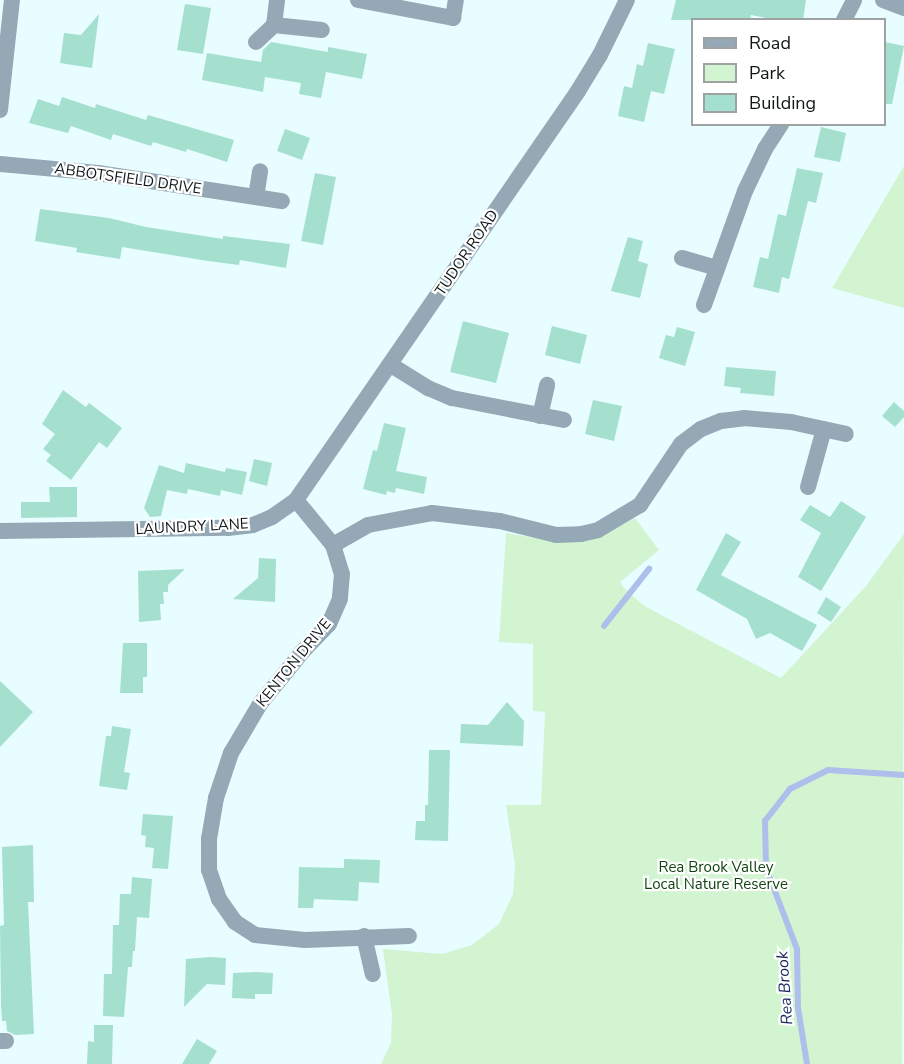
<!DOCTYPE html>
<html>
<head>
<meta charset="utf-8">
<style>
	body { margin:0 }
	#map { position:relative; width:904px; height:1064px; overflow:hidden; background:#e7fdff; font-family:"Nunito Sans",sans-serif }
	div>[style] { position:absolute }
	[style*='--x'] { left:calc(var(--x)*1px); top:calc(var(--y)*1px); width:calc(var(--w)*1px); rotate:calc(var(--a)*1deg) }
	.green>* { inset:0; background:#d3f4d1 }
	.stream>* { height:6px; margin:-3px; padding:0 3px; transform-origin:3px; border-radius:3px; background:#adbfea }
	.building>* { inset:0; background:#a5e0cf }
	.minor>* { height:16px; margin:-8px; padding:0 8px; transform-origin:8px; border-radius:8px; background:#94a8b5 }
	.tertiary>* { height:16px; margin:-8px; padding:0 8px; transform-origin:8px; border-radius:8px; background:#94a8b5 }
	span { translate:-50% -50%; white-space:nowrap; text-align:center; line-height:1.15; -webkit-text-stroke:4.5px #fff; paint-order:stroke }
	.street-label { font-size:15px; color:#101718 }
	.park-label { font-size:15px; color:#114412 }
	.water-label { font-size:16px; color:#17275b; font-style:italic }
	.legend { position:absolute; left:691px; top:18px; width:195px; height:108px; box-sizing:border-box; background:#fff; border:2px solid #9fa2a3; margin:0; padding:8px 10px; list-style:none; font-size:18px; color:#101718 }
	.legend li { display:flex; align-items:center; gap:12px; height:30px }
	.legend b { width:30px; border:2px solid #9fa2a3 }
</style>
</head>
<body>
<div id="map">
	<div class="green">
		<div style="clip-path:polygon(904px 166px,904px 308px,832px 288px)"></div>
		<div style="clip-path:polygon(635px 518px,659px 550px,620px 582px,624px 588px,643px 605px,665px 617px,781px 678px,866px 586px,904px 534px,902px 1064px,381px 1064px,391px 1043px,392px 1015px,383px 949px,442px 954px,472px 945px,499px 924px,513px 894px,515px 865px,506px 805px,541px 805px,545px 712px,533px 711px,533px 644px,499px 642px,506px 533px,546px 540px,600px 536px)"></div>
	</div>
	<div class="stream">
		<div style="--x:604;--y:626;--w:73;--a:-51.7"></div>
		<div style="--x:807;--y:1064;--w:57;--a:-99.1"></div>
		<div style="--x:798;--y:1008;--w:59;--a:-91"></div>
		<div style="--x:797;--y:949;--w:87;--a:-110.9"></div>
		<div style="--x:766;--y:868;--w:47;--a:-91.2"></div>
		<div style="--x:765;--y:821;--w:41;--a:-52"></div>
		<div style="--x:790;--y:789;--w:42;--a:-26.6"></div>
		<div style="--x:828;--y:770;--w:76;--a:3.8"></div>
	</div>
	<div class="building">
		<div style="clip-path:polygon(676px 0,806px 0,803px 20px,776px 20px,751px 15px,750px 20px,671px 20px)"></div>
		<div style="clip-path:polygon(185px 4px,211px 8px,203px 54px,177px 50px)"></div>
		<div style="clip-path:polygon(99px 14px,92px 68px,60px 63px,64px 33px,81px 35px)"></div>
		<div style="clip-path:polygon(271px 42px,328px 52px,328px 47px,367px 54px,362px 79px,326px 72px,321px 98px,299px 94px,301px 83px,265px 77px,263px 92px,202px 80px,207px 53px,261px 62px,263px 50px)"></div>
		<div style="clip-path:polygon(885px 42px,904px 46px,892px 104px,885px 104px)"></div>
		<div style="clip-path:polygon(648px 43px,675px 49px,664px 94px,651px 91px,644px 122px,618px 116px,624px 86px,632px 88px,637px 64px,643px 66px)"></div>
		<div style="clip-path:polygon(62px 97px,95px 108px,96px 104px,146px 120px,148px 115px,234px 140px,227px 162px,187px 149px,186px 152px,153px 142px,151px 146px,113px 134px,111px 140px,71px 126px,68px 133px,29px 123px,38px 99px,59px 106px)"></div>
		<div style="clip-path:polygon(821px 127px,846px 133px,840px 162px,814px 157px)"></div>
		<div style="clip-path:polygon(285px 129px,310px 138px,302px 160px,277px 151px)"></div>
		<div style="clip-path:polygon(797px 168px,823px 173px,816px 203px,808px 201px,789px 279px,782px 277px,779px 293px,753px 287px,760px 257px,768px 259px,778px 214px,786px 216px)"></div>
		<div style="clip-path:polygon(315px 173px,336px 177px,323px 245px,301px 241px)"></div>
		<div style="clip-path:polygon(40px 209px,109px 218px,146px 227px,223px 239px,223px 236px,290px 244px,286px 268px,240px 260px,239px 265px,208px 261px,122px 247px,120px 259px,76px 252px,77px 248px,35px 241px)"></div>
		<div style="clip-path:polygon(628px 237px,643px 241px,638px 261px,648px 264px,640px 298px,611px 291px)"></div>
		<div style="clip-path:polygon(463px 321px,509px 333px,496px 383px,450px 372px)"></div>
		<div style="clip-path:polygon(552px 326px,587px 335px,580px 364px,545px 355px)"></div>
		<div style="clip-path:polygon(677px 327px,695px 332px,685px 366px,659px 358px,666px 335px,674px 337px)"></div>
		<div style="clip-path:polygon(726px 367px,776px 371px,774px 396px,740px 393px,741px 388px,724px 386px)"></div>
		<div style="clip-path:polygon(63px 390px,86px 407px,89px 403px,122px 428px,107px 448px,99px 442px,71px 480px,46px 461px,51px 455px,43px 449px,55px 434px,42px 424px)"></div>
		<div style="clip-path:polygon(593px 400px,622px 406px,614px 441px,585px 434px)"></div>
		<div style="clip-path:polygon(894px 402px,904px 411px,904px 417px,895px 427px,882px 416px)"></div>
		<div style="clip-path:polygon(384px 423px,406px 428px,396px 471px,427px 477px,424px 494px,396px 488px,395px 493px,387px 491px,386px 495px,363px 489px,373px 450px,377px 451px)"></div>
		<div style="clip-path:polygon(254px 459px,272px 463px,267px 486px,249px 481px)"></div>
		<div style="clip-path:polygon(186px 463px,225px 472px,226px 468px,247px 472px,242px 495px,221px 490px,220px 496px,188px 489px,187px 494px,167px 490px,161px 516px,150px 517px,144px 508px,159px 465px,184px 473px)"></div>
		<div style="clip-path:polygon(49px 487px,77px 487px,77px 517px,21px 518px,21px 502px,50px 502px)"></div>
		<div style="clip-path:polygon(841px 501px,866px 517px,821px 591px,798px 577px,821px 533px,800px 520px,810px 505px,830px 517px)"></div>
		<div style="clip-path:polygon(726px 533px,741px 542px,721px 575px,817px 625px,802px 651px,770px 633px,756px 639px,747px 619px,696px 590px)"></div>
		<div style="clip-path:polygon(259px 558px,276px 559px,275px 602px,233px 599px,258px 578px)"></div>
		<div style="clip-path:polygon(185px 569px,168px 585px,168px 592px,163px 592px,164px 604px,160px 604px,161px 620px,139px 622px,138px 571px)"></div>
		<div style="clip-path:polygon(826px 597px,841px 607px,831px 622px,817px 613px)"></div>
		<div style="clip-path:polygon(123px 643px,147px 643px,147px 677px,143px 677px,143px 693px,120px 693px)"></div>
		<div style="clip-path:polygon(0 681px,33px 712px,0 747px)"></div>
		<div style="clip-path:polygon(507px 702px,524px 721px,523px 746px,460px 743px,461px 724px,488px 725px)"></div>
		<div style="clip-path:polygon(112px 726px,131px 729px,124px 772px,130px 773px,127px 790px,99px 786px,106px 736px,111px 736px)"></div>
		<div style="clip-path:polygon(429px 750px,450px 750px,448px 841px,415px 840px,416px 821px,425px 821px,425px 805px,428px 805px)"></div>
		<div style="clip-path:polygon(143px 814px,173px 816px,168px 869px,152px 868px,154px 848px,145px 847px,146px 836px,141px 835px)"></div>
		<div style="clip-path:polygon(33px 845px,34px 902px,28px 902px,34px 1034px,15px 1035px,7px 1031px,6px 1021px,2px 1021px,1px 1005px,0 926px,4px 925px,2px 847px)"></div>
		<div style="clip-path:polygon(344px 859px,380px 860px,379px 883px,359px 882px,358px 901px,314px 899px,313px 908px,298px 908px,299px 867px,344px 868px)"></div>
		<div style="clip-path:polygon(132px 877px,152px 879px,149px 918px,137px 917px,135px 951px,133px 951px,132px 967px,128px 967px,124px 1017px,103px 1016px,104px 974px,112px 974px,113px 925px,119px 925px,120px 894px,131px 894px)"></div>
		<div style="clip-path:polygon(210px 957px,226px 958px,225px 985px,207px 984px,184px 1007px,186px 959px)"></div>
		<div style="clip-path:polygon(257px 972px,273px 973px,272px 994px,255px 994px,255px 999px,232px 998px,233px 973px)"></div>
		<div style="clip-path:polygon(94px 1025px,113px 1025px,112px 1064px,87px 1064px,88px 1041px,94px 1042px)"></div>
		<div style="clip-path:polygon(197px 1039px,217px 1051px,209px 1064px,182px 1064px)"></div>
	</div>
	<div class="minor">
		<div style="--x:358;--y:0;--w:97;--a:10.7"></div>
		<div style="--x:453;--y:18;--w:18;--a:-81"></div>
		<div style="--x:883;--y:0;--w:22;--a:21"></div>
		<div style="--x:844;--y:20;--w:22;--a:-63"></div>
		<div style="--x:274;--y:25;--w:25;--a:-83"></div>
		<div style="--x:256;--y:42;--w:25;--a:-43"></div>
		<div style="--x:274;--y:25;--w:48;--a:5.9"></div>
		<div style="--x:0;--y:164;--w:98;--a:5.2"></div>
		<div style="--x:98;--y:173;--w:186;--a:8.7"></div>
		<div style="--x:256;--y:197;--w:26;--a:-81"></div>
		<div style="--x:682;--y:258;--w:35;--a:16"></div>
		<div style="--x:704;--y:305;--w:121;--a:-70.2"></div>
		<div style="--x:745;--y:191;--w:47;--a:-64.5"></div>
		<div style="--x:765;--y:149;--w:30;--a:-57"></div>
		<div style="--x:391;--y:365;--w:44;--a:31.9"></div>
		<div style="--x:428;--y:388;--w:26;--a:23"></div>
		<div style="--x:452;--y:398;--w:114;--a:11.1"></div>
		<div style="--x:540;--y:416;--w:32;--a:-77"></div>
		<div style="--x:808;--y:487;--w:60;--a:-74.6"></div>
		<div style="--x:296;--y:500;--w:58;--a:50.6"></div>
		<div style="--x:333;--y:545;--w:30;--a:73"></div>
		<div style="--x:342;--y:574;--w:25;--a:95"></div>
		<div style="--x:340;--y:599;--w:27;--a:114"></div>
		<div style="--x:329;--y:624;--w:37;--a:134"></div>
		<div style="--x:303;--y:651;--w:68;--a:129.1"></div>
		<div style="--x:260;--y:704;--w:57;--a:120.6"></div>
		<div style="--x:231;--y:753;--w:47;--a:108.4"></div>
		<div style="--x:216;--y:798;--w:42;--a:99.7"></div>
		<div style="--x:209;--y:839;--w:31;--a:90"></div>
		<div style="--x:209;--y:870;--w:31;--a:71"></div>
		<div style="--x:219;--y:899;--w:28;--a:55"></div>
		<div style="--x:235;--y:922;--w:24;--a:33"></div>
		<div style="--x:255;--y:935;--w:50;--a:5.7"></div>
		<div style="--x:305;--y:940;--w:104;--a:-2.2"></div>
		<div style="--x:0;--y:531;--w:228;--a:-0.8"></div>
		<div style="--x:228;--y:528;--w:25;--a:-7"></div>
		<div style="--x:253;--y:525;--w:21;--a:-23"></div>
		<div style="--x:272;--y:517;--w:29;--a:-35"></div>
		<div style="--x:296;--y:500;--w:497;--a:-55.4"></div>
		<div style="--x:578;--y:91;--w:42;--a:-58.6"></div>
		<div style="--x:600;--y:55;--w:61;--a:-63.9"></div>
		<div style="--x:333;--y:545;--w:40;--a:-29.7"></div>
		<div style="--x:368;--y:525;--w:65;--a:-10.6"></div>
		<div style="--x:432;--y:513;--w:68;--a:6.7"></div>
		<div style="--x:500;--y:521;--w:58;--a:14"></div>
		<div style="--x:556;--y:535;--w:25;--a:-2"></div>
		<div style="--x:581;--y:534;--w:17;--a:-13"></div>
		<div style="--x:598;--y:530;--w:49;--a:-30.8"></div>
		<div style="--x:640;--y:505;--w:73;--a:-56.1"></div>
		<div style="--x:681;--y:444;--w:25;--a:-37"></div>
		<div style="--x:701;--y:429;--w:22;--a:-22"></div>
		<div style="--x:721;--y:421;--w:23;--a:-7"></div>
		<div style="--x:744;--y:418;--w:47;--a:4.9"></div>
		<div style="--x:791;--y:422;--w:56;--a:12.3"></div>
		<div style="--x:364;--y:936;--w:39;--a:77"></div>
		<div style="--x:0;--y:1041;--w:6;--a:0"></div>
	</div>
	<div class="tertiary">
		<div style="--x:0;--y:110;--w:111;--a:-83.8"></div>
	</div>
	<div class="street-label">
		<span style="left:128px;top:179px;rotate:8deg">ABBOTSFIELD DRIVE</span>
		<span style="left:467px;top:253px;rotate:-56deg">TUDOR ROAD</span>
		<span style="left:192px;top:527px;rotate:-3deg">LAUNDRY LANE</span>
		<span style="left:294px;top:663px;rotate:-51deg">KENTON DRIVE</span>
	</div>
	<div class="park-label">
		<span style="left:716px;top:876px">Rea Brook Valley<br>Local Nature Reserve</span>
	</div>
	<div class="water-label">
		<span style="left:785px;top:988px;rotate:-94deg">Rea Brook</span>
	</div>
	<ul class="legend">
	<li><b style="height:8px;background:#94a8b5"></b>Road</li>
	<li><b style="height:16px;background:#d3f4d1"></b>Park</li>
	<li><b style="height:16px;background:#a5e0cf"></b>Building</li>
	</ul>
</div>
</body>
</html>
